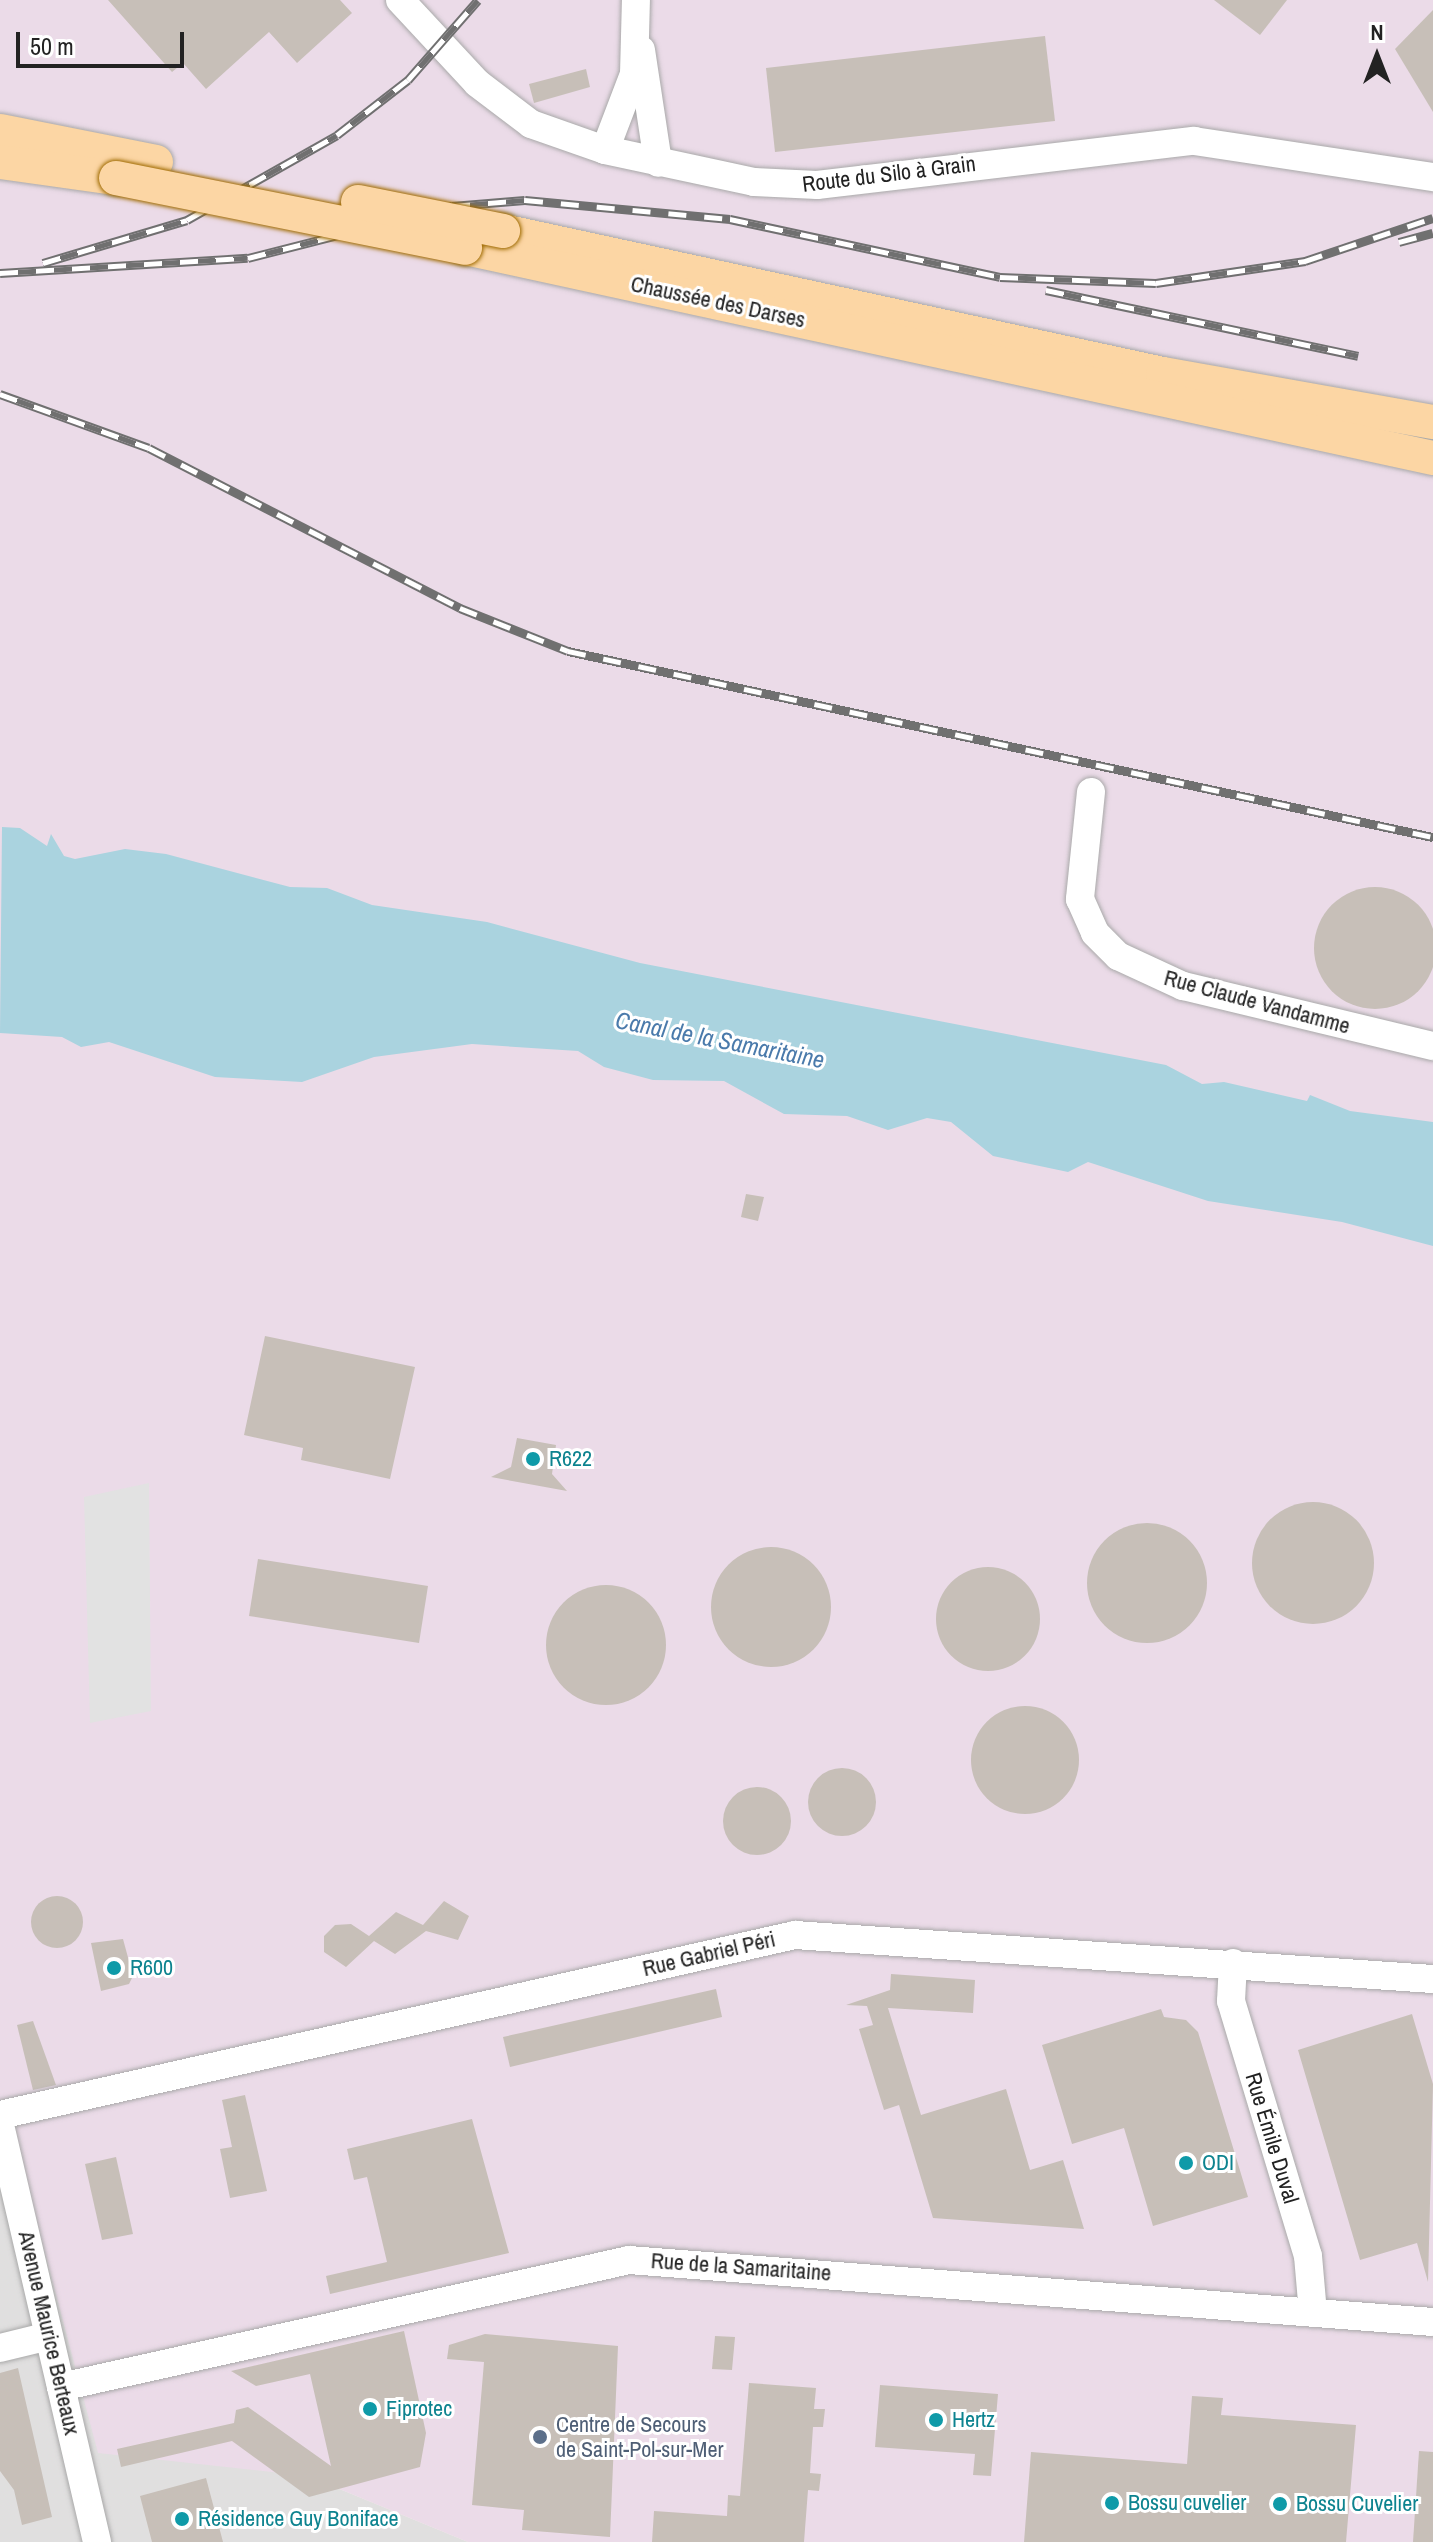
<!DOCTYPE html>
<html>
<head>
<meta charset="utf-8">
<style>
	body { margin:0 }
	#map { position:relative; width:1433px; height:2542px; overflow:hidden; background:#f2efe9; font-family:"Archivo Narrow",sans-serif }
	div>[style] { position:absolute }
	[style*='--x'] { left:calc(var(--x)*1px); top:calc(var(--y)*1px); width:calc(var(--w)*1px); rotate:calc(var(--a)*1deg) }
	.residential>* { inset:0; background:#e0dfdf }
	.industrial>* { inset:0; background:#ebdbe8 }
	.parking>* { inset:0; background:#e2e2e2 }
	.water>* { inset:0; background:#aad3df }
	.building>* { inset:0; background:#c7bfb8 }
	.round { border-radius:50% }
	.roads { filter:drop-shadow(0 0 2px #a9a9a9) drop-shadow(0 0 2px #a9a9a9) }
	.minor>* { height:28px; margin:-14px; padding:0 14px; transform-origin:14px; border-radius:14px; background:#fff }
	.major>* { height:34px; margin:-17px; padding:0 17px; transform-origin:17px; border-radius:17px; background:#fcd6a4 }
	.rail>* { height:9px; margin-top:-4.5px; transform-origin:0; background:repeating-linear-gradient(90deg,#fff 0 18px,#707070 0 36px); box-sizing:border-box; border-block:2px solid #707070 }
	.bridges { filter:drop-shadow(0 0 2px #a06b00) drop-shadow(0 0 2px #a06b00) }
	.major-bridge>* { height:34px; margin:-17px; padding:0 17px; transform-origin:17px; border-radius:17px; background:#fcd6a4 }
	.dots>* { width:22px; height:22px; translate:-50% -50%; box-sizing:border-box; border:4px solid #fff; border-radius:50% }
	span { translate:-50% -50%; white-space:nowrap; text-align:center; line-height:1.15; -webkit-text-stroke:6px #fff; paint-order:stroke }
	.street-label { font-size:22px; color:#222 }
	.culture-label { font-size:22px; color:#0d838f }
	.left { translate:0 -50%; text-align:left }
	.service-label { font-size:22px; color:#4e5e75 }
	.water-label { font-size:24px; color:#4a7aab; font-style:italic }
	.north { position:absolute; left:1337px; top:16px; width:80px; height:80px; -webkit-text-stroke:6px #fff; paint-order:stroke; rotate:0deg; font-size:22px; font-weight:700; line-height:32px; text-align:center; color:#222 }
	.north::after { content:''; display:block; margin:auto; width:28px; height:36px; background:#222; clip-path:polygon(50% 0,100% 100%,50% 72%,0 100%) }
	.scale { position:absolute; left:16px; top:32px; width:168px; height:36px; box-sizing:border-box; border:4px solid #222; border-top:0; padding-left:10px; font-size:24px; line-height:28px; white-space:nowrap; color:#222; -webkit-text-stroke:6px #fff; paint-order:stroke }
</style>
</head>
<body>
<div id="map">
	<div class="residential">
		<div style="clip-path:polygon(0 2174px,308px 2476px,468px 2542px,0 2542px)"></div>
	</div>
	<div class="industrial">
		<div style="clip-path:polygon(0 0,1433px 0,1433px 2542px,468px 2542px,308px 2476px,98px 2453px,23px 2170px,0 2174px)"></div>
	</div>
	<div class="parking">
		<div style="clip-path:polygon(149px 1483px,151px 1711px,90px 1723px,84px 1497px)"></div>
	</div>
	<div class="water">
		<div style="clip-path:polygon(2px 827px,20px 828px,47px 846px,51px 834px,64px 856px,75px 859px,125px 849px,166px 854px,290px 887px,327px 888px,372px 905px,487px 922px,640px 963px,1166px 1065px,1202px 1084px,1224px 1082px,1307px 1101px,1310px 1095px,1350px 1111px,1433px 1122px,1433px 1246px,1342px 1222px,1208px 1201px,1088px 1162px,1068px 1172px,993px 1156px,951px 1122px,927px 1118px,888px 1130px,847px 1116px,784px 1114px,724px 1081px,653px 1080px,604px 1067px,578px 1051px,472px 1044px,374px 1057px,302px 1082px,215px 1077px,109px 1042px,81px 1047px,62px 1037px,0 1033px)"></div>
	</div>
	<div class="building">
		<div style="clip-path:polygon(108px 0,340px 0,352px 13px,297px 63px,269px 32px,206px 89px,183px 63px,172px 72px)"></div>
		<div style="clip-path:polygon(1214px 0,1287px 0,1260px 35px)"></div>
		<div style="clip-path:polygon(1433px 10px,1433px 112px,1395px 49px)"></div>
		<div style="clip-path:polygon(1045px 36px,1055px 121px,775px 152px,766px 68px)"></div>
		<div style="clip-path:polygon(586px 69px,590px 87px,534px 103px,529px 84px)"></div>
		<div class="round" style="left:1314px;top:887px;width:122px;height:122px"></div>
		<div style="clip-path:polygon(746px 1194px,764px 1197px,758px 1221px,741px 1217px)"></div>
		<div style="clip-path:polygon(265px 1336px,415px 1367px,390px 1479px,301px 1460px,303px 1448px,244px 1435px)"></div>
		<div style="clip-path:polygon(517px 1438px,556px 1445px,552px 1474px,567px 1491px,491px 1477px,511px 1467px)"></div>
		<div class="round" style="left:1252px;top:1502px;width:122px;height:122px"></div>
		<div class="round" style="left:1087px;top:1523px;width:120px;height:120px"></div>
		<div class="round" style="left:711px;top:1547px;width:120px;height:120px"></div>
		<div style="clip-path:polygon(258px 1559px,428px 1586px,419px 1643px,249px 1616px)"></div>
		<div class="round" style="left:936px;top:1567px;width:104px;height:104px"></div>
		<div class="round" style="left:546px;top:1585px;width:120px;height:120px"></div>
		<div class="round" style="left:971px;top:1706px;width:108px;height:108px"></div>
		<div class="round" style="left:808px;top:1768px;width:68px;height:68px"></div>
		<div class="round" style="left:723px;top:1787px;width:68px;height:68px"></div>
		<div class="round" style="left:31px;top:1896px;width:52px;height:52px"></div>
		<div style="clip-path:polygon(444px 1901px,469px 1916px,458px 1940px,426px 1931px,395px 1954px,374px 1941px,346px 1967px,324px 1952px,324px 1936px,335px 1925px,351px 1924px,369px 1936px,396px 1912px,423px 1925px)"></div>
		<div style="clip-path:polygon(123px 1939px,133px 1976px,129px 1984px,101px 1991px,91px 1943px)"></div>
		<div style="clip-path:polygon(891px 1974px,975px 1980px,973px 2013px,888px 2008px,921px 2115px,1006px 2089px,1030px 2170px,1063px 2160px,1084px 2229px,933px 2218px,899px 2105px,884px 2110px,859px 2029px,873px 2025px,867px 2006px,846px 2005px,890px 1990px)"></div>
		<div style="clip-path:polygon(716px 1989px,722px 2017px,510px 2067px,503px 2037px)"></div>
		<div style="clip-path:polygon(1161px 2009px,1164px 2017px,1186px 2020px,1198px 2032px,1248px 2197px,1153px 2226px,1124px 2128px,1072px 2144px,1042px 2045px)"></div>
		<div style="clip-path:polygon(1412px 2014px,1433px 2084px,1428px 2282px,1417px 2243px,1360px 2260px,1298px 2050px)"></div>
		<div style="clip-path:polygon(33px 2021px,56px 2085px,33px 2090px,17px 2025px)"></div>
		<div style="clip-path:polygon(245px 2095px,267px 2191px,230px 2198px,220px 2149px,232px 2147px,222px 2100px)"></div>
		<div style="clip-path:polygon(472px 2119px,509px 2253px,330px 2294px,326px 2276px,387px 2262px,367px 2177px,354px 2180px,347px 2149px)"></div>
		<div style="clip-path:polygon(116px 2157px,133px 2234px,102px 2240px,85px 2164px)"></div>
		<div style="clip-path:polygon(404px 2331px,426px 2433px,420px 2467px,309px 2497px,232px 2441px,121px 2467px,117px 2449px,234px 2423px,236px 2410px,248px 2407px,331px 2466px,310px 2374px,256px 2386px,231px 2371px)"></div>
		<div style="clip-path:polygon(485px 2334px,618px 2346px,610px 2537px,522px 2530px,524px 2510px,472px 2505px,484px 2362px,447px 2359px,449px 2345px)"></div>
		<div style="clip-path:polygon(715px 2336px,735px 2337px,732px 2370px,712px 2369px)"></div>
		<div style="clip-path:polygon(18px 2368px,52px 2517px,22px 2525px,14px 2490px,0 2471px,0 2373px)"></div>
		<div style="clip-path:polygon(749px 2383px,816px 2388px,814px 2409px,825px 2409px,823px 2427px,813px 2427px,810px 2473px,821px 2474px,819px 2491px,808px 2490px,804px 2542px,652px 2542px,654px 2511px,727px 2516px,728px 2495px,740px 2496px)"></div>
		<div style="clip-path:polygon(880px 2385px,998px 2394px,991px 2476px,973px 2475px,975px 2454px,875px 2447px)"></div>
		<div style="clip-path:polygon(1192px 2396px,1223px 2398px,1221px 2415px,1356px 2425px,1346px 2542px,1024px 2542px,1031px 2452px,1187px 2464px)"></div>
		<div style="clip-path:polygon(1419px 2451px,1433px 2452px,1433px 2542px,1413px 2542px)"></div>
		<div style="clip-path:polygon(206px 2478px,223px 2542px,152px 2542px,140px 2496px)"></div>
	</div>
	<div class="roads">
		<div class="minor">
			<div style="--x:400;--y:0;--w:113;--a:47.1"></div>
			<div style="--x:477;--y:83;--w:68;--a:37.2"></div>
			<div style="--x:531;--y:124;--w:78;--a:19.4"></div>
			<div style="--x:605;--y:150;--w:152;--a:12.1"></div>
			<div style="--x:754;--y:182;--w:63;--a:2.7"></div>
			<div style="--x:817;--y:185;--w:380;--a:-6.7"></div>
			<div style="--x:1194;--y:141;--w:242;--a:8.6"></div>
			<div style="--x:641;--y:50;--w:114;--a:81.4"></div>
			<div style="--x:605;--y:150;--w:81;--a:-69.1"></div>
			<div style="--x:634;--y:74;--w:74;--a:-88.5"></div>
			<div style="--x:1091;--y:792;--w:108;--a:95.9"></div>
			<div style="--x:1080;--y:899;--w:37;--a:66"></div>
			<div style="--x:1095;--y:933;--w:33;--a:45"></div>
			<div style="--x:1118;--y:956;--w:72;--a:24.8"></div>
			<div style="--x:1183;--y:986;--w:257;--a:13.5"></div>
			<div style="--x:1233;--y:1963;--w:38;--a:93"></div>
			<div style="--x:1231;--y:2001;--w:266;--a:73.2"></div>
			<div style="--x:1308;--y:2256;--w:57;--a:85"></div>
			<div style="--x:0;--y:2115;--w:815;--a:-12.76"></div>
			<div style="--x:795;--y:1935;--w:640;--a:3.95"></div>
			<div style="--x:0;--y:2125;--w:428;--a:76.9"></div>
			<div style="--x:0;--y:2348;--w:50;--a:-13.8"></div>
			<div style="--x:61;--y:2387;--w:582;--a:-12.6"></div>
			<div style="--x:629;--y:2260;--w:806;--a:4.41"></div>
		</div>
		<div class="major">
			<div style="--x:0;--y:131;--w:159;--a:11.2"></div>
			<div style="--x:0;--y:162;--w:117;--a:7.9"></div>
			<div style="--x:503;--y:231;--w:675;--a:12.23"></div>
			<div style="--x:1163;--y:374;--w:274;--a:10.1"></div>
			<div style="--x:465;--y:248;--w:991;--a:12.24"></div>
		</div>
	</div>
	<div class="rail">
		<div style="--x:1399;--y:242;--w:35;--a:-15"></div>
		<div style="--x:43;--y:263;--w:150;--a:-16.6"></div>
		<div style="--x:187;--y:220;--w:172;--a:-29.5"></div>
		<div style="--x:337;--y:135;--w:90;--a:-37.8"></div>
		<div style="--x:408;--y:80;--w:106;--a:-48.8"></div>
		<div style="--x:0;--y:273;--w:248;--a:-3.5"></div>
		<div style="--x:248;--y:258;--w:211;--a:-14.3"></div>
		<div style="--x:452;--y:206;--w:73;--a:-4.7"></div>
		<div style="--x:525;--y:200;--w:206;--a:5.3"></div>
		<div style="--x:730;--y:219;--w:276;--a:12.1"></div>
		<div style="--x:1000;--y:277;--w:156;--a:2.2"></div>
		<div style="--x:1156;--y:283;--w:151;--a:-8.4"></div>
		<div style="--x:1305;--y:261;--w:135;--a:-18.6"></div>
		<div style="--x:1046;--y:290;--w:319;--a:11.9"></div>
		<div style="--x:0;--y:394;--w:158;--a:19.9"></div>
		<div style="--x:149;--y:448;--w:350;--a:27.2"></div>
		<div style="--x:460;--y:608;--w:116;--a:21.7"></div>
		<div style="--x:568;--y:651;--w:885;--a:12.14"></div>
	</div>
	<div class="bridges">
		<div class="major-bridge">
			<div style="--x:116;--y:178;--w:356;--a:11.3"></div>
			<div style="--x:358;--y:202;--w:148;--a:11.3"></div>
		</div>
	</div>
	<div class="dots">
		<div style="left:533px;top:1459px;background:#0f9aa8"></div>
		<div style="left:114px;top:1968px;background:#0f9aa8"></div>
		<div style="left:1186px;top:2163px;background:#0f9aa8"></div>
		<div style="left:370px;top:2409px;background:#0f9aa8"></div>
		<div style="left:936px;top:2420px;background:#0f9aa8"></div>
		<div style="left:540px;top:2437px;background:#5c6f8a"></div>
		<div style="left:1112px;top:2503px;background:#0f9aa8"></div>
		<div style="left:1280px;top:2504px;background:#0f9aa8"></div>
		<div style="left:182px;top:2519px;background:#0f9aa8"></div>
	</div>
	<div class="street-label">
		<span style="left:889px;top:174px;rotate:-7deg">Route du Silo à Grain</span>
		<span style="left:718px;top:302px;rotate:12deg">Chaussée des Darses</span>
		<span style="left:1257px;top:1002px;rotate:15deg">Rue Claude Vandamme</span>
		<span style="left:709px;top:1954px;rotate:-13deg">Rue Gabriel Péri</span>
		<span style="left:1272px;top:2138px;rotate:73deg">Rue Émile Duval</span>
		<span style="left:741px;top:2267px;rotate:4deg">Rue de la Samaritaine</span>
		<span style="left:49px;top:2333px;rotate:77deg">Avenue Maurice Berteaux</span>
	</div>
	<div class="culture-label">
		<span class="left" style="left:549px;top:1459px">R622</span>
		<span class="left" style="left:130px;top:1968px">R600</span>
		<span class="left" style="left:1202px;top:2163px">ODI</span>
		<span class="left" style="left:386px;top:2409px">Fiprotec</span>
		<span class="left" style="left:952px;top:2420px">Hertz</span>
		<span class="left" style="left:1128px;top:2503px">Bossu cuvelier</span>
		<span class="left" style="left:1296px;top:2504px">Bossu Cuvelier</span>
		<span class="left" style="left:198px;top:2519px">Résidence Guy Boniface</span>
	</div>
	<div class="service-label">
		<span class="left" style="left:556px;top:2437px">Centre de Secours<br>de Saint-Pol-sur-Mer</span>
	</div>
	<div class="water-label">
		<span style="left:720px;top:1040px;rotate:11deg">Canal de la Samaritaine</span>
	</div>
	<div class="north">N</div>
	<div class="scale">50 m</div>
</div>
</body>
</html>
